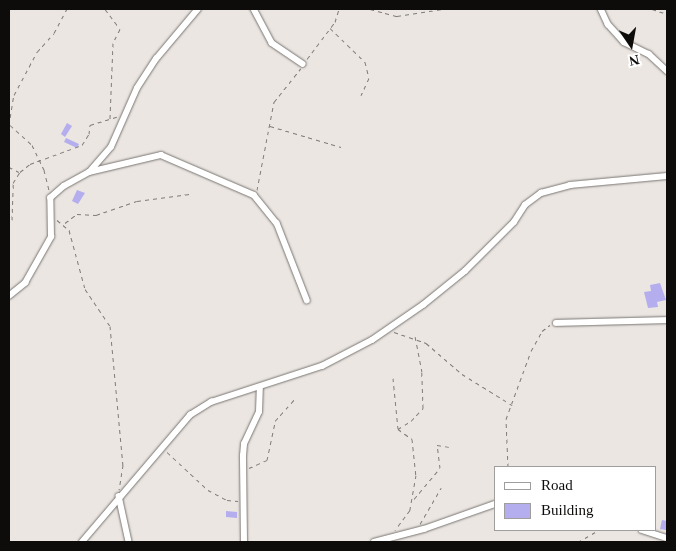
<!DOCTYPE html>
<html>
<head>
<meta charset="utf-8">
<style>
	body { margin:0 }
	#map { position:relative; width:676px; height:551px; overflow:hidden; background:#ebe6e2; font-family:"Times New Roman",serif }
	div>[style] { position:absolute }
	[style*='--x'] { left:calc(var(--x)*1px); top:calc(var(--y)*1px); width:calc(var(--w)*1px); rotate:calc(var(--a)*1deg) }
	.building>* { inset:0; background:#b4aeee }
	.path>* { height:1px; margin-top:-0.5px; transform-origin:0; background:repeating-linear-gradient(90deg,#7e7b78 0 4px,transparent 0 8px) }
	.roads { filter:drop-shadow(0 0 1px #797571) drop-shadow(0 0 1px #797571) }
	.street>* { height:5.5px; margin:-2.75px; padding:0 2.75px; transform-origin:2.75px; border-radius:2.75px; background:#fff }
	span { translate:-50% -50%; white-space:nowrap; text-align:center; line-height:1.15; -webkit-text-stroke:4px #fff; paint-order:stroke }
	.frame { position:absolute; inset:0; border:10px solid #0e0c0b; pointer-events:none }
	.legend { position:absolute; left:494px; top:466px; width:162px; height:65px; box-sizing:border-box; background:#fff; border:1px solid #9f9e9d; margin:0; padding:6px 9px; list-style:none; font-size:15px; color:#0e0c0b }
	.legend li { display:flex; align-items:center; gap:10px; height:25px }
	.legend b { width:25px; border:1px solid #9f9e9d }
	.north { position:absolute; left:606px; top:20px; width:50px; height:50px; -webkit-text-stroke:4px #fff; paint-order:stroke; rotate:168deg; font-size:14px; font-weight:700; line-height:20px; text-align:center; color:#0e0c0b }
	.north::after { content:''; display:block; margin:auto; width:18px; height:22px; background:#0e0c0b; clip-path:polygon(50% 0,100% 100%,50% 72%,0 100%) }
</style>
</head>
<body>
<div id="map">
	<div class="building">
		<div style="clip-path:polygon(67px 123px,72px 126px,65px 137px,61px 134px)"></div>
		<div style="clip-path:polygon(66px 138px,79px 144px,77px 148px,64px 142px)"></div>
		<div style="clip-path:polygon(77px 190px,85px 193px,78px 204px,72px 201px)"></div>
		<div style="clip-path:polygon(660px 283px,666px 300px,657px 302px,658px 307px,648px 308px,644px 292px,651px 291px,650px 285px)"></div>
		<div style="clip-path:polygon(226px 511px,237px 512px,237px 518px,226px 517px)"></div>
		<div style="clip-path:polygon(662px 520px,667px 521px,666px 530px,660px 529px)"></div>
	</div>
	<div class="path">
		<div style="--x:105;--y:9;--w:25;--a:53"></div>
		<div style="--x:120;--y:29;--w:16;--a:117"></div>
		<div style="--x:113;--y:43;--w:76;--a:92.3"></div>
		<div style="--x:370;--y:9;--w:28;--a:15"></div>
		<div style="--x:397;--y:16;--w:46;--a:-8.8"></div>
		<div style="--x:652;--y:9;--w:16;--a:18"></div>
		<div style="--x:330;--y:28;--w:49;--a:44.2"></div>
		<div style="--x:365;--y:62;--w:16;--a:76"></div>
		<div style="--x:369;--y:78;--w:19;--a:115"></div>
		<div style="--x:307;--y:59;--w:46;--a:-52.9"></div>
		<div style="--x:335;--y:22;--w:14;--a:-73"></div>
		<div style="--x:9;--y:125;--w:30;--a:-81"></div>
		<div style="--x:14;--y:95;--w:49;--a:-61.9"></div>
		<div style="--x:37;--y:52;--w:25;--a:-48"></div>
		<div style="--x:54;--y:33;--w:27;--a:-62"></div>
		<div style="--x:10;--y:125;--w:30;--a:42"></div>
		<div style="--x:32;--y:145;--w:28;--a:64"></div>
		<div style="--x:44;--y:170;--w:21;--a:76"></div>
		<div style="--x:270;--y:126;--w:74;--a:16.5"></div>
		<div style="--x:9;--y:167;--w:11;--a:27"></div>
		<div style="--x:257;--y:190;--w:90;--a:-79.1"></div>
		<div style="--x:274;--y:102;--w:43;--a:-51.5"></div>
		<div style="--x:12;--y:220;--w:37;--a:-88"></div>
		<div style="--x:13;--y:183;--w:13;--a:-58"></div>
		<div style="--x:20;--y:172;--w:13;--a:-39"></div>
		<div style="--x:30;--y:164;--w:55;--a:-20.1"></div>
		<div style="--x:82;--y:145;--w:13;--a:-58"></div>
		<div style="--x:89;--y:134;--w:9;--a:-84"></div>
		<div style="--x:90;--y:125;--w:28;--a:-17"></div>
		<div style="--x:57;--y:220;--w:16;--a:40"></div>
		<div style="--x:69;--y:230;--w:61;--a:74.8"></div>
		<div style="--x:85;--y:289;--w:45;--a:56"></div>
		<div style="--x:110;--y:326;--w:140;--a:84.7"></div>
		<div style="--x:123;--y:465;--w:25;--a:99"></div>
		<div style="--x:65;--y:223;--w:15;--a:-37"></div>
		<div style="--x:77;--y:214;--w:19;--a:3"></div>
		<div style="--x:96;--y:215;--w:43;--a:-18.9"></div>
		<div style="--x:137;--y:201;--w:53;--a:-7.5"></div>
		<div style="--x:394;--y:332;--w:34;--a:19"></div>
		<div style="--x:426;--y:343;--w:48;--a:40.7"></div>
		<div style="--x:462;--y:374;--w:59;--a:31.8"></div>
		<div style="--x:393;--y:378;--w:51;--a:84.4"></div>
		<div style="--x:398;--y:429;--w:17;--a:36"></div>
		<div style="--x:412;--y:439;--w:36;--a:84"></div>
		<div style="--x:416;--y:475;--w:36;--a:100"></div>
		<div style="--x:410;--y:510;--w:25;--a:127"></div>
		<div style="--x:398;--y:429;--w:15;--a:-32"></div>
		<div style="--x:411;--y:421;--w:18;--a:-47"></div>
		<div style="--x:423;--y:408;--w:36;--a:-92"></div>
		<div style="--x:422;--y:372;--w:36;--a:-101"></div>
		<div style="--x:167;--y:452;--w:56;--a:42.8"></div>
		<div style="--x:208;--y:490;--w:21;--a:28"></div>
		<div style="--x:227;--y:500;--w:11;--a:5"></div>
		<div style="--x:508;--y:467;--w:48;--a:-92.4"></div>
		<div style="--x:506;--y:419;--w:72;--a:-69.8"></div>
		<div style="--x:531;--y:351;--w:23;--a:-61"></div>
		<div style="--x:542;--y:331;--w:10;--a:-37"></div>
		<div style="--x:249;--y:468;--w:20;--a:-24"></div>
		<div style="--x:267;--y:460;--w:40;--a:-78"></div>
		<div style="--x:275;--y:421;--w:30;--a:-48"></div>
		<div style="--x:414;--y:499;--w:40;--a:-50"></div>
		<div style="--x:440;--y:468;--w:23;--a:-97"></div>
		<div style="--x:437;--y:445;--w:12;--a:9"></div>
		<div style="--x:420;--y:524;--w:42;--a:-59.7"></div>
		<div style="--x:578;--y:542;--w:24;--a:-30"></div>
	</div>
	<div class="roads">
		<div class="street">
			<div style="--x:254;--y:9;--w:38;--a:62"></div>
			<div style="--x:272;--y:43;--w:37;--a:34"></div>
			<div style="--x:601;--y:9;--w:17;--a:65"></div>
			<div style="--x:608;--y:24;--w:24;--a:48"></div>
			<div style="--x:624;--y:42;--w:28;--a:26"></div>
			<div style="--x:649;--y:54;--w:25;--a:43"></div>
			<div style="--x:91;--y:170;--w:30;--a:-49"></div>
			<div style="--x:111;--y:147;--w:64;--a:-66.2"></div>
			<div style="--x:137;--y:88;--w:35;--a:-57"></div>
			<div style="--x:156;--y:59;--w:65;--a:-50"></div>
			<div style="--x:9;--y:296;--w:21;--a:-39"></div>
			<div style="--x:25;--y:283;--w:53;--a:-60.5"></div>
			<div style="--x:51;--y:237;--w:39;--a:-91"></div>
			<div style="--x:50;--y:198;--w:18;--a:-41"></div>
			<div style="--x:64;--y:186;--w:29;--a:-29"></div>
			<div style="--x:89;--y:172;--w:74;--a:-13.3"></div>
			<div style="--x:161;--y:155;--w:101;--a:23.3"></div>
			<div style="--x:254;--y:195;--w:36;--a:51"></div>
			<div style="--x:277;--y:223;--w:83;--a:68.7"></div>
			<div style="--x:556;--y:323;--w:111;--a:-1.5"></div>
			<div style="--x:119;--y:496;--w:47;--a:77.7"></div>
			<div style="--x:642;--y:530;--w:26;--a:18"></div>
			<div style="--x:82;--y:542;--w:167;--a:-49.6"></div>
			<div style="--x:190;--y:415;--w:25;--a:-32"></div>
			<div style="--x:211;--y:402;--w:117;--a:-18"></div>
			<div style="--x:322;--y:366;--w:56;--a:-27.5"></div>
			<div style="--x:372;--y:340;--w:62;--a:-34.5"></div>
			<div style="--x:423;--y:305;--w:54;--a:-39"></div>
			<div style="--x:465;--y:271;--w:69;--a:-45"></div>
			<div style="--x:514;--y:222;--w:20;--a:-57"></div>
			<div style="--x:525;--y:205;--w:20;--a:-37"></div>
			<div style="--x:541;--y:193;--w:30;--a:-15"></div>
			<div style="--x:570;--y:185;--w:97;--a:-5.3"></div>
			<div style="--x:244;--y:542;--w:86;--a:-90.7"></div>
			<div style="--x:243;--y:456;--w:12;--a:-85"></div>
			<div style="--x:244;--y:444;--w:35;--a:-65"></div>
			<div style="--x:259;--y:412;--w:23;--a:-88"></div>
			<div style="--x:374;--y:542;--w:52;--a:-14.6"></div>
			<div style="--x:424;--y:529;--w:75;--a:-19.4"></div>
		</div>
	</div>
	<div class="frame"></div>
	<ul class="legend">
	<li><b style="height:6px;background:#fff"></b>Road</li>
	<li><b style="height:14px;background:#b4aeee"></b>Building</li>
	</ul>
	<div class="north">N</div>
</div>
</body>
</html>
